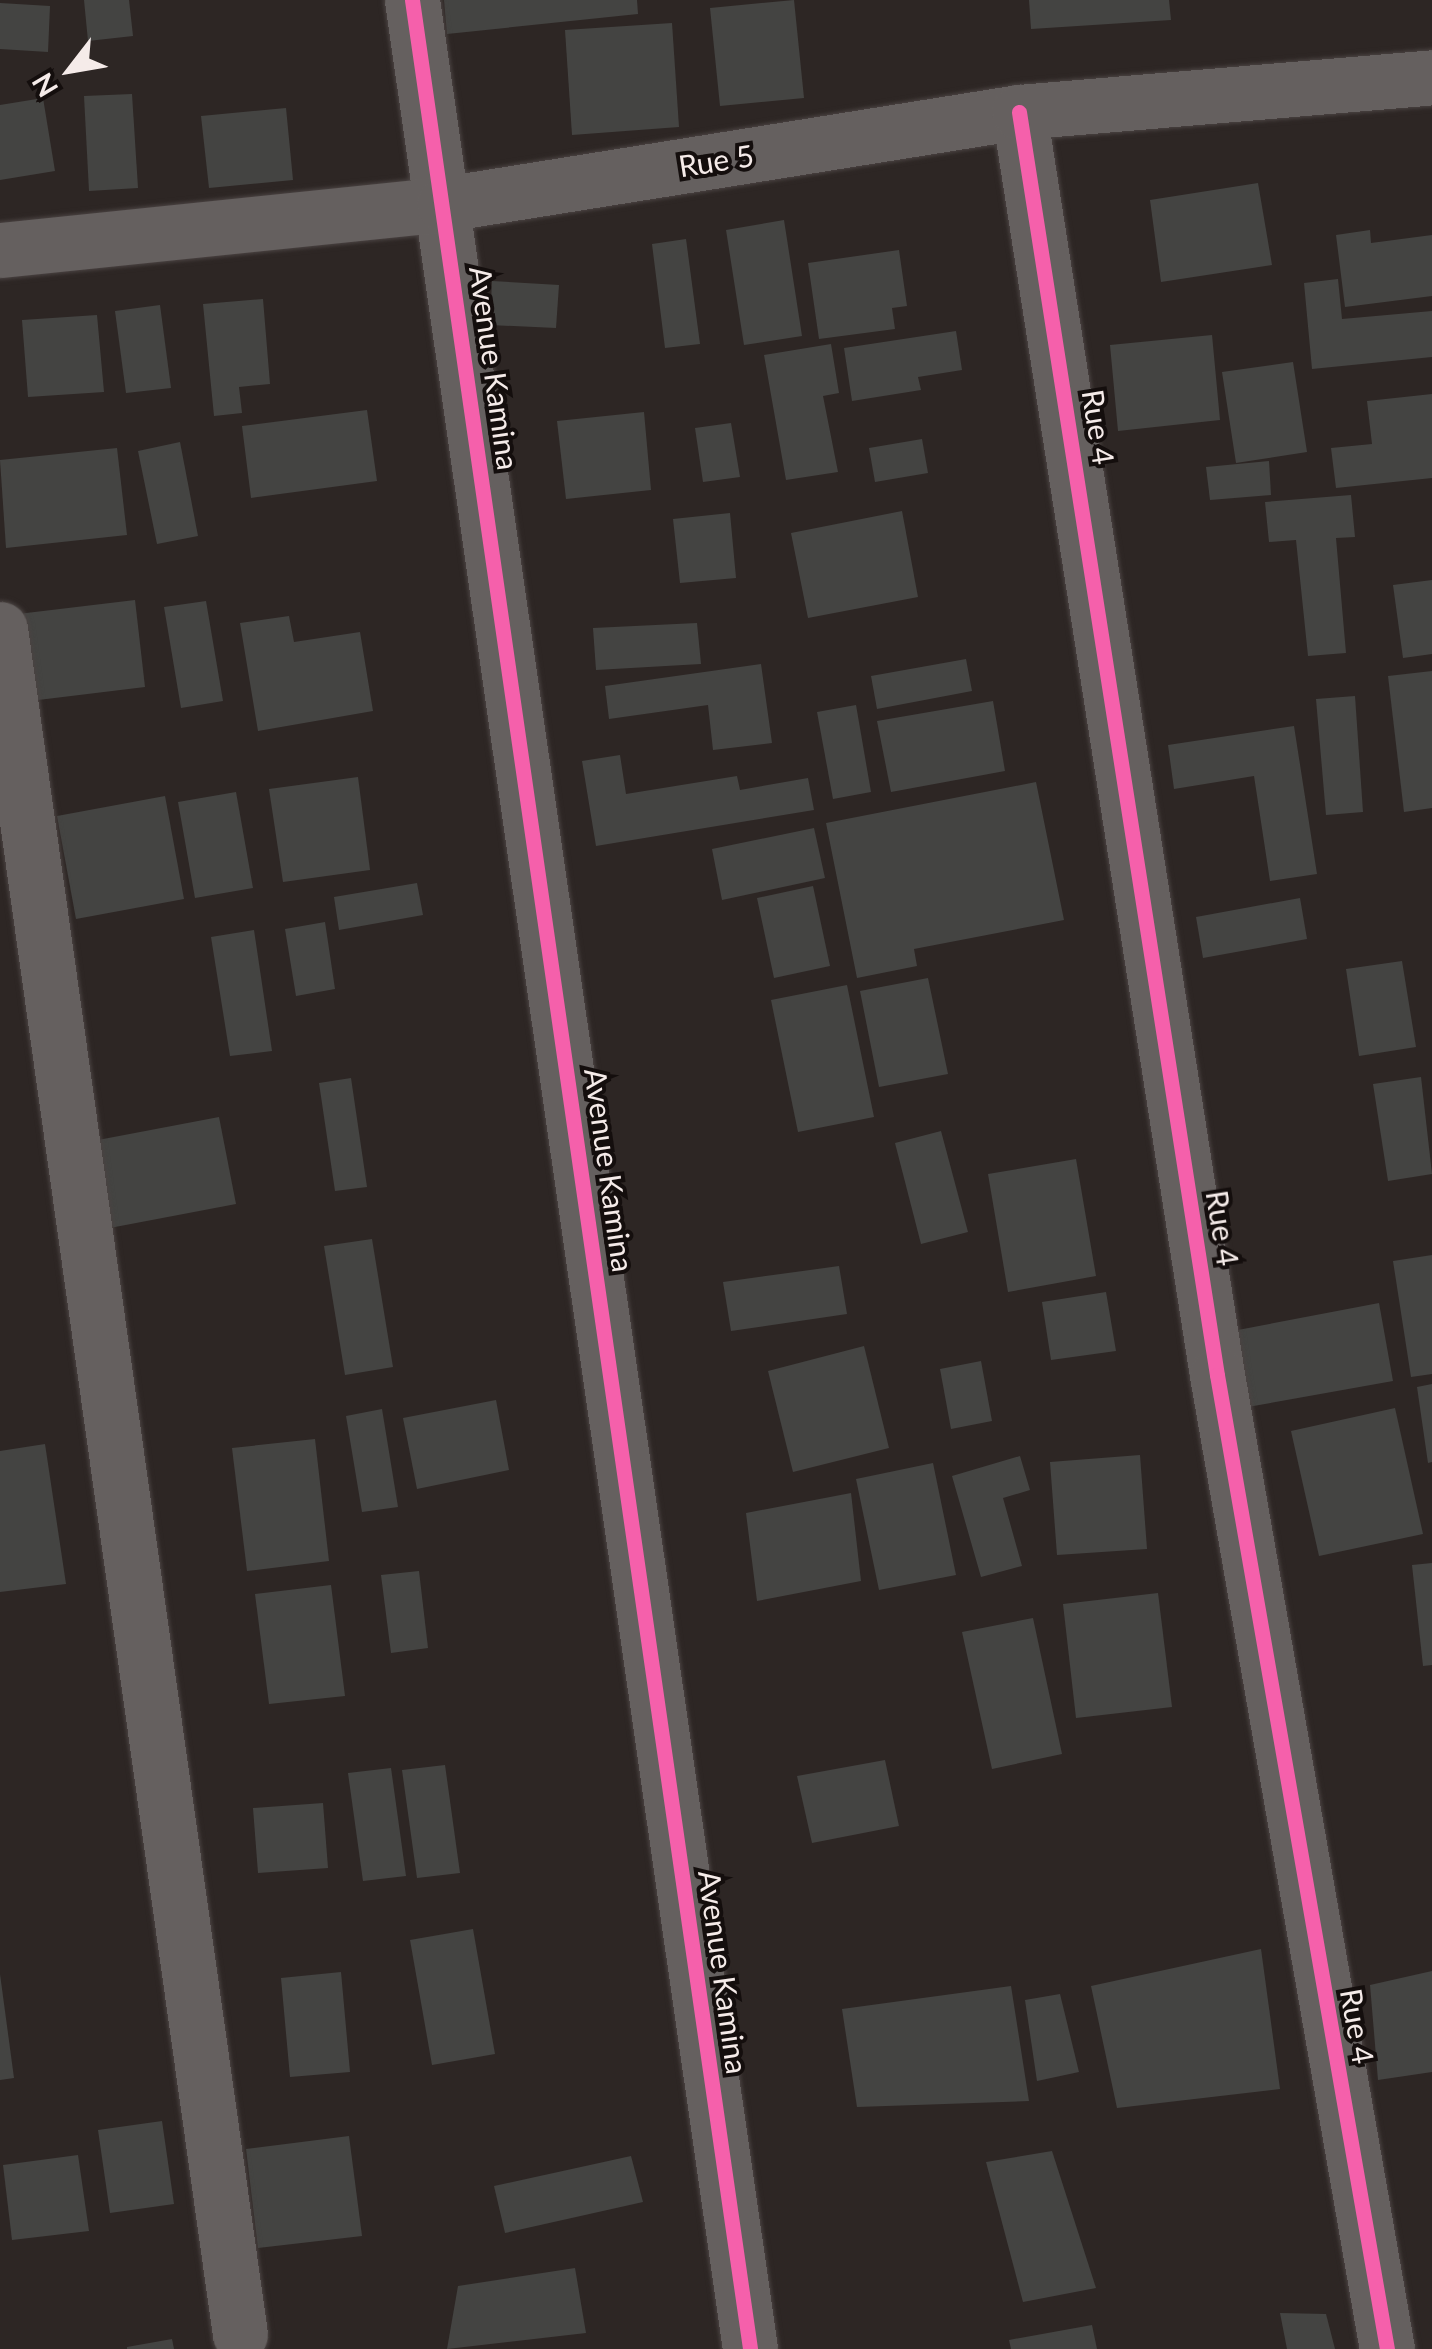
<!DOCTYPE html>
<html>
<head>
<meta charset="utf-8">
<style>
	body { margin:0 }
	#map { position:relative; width:1432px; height:2349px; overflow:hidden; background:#2d2624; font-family:Lato,sans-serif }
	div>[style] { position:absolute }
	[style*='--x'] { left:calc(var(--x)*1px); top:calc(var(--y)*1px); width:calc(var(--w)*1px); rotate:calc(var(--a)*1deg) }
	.building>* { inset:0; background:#444442 }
	.roads { filter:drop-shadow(0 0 2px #4a4342) drop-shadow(0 0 2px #4a4342) }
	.minor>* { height:55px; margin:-27.5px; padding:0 27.5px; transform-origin:27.5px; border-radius:27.5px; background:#65605f }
	.cycleway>* { height:15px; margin:-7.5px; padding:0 7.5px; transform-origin:7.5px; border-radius:7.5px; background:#f560ab }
	span { translate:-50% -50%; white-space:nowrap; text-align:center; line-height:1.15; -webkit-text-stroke:8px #140e0d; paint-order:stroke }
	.street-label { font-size:30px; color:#f5ebe9 }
	.north { position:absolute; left:20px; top:20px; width:100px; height:100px; -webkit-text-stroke:8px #140e0d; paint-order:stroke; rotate:239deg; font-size:28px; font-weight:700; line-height:40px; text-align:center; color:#f5ebe9 }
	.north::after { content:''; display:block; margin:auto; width:35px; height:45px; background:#f5ebe9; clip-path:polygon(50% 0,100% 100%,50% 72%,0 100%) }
</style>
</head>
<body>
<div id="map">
	<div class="building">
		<div style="clip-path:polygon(84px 0,129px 0,133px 36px,88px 41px)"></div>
		<div style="clip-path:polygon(444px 0,637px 0,638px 14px,447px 34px)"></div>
		<div style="clip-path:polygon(794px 0,804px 98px,720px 106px,710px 8px)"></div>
		<div style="clip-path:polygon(1029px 0,1169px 0,1171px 20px,1031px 29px)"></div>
		<div style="clip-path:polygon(0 3px,50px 6px,48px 52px,0 49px)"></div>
		<div style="clip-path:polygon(672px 23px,679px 127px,572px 135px,565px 30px)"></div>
		<div style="clip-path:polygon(132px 94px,138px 188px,89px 191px,84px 96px)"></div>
		<div style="clip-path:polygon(43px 98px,55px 171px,0 180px,0 105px)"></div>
		<div style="clip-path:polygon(286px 108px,293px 180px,209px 188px,201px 116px)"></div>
		<div style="clip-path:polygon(1258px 183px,1272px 265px,1161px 282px,1150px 200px)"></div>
		<div style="clip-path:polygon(784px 220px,802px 336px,744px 345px,726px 230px)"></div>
		<div style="clip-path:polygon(1370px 230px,1371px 243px,1432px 235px,1432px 296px,1345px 307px,1336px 235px)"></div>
		<div style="clip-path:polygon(686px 239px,700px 344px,665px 348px,652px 244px)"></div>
		<div style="clip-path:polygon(899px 250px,907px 306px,892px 308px,895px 329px,819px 339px,808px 263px)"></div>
		<div style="clip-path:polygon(1338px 279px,1342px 319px,1432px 311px,1432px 357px,1312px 369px,1304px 283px)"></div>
		<div style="clip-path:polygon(492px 281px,559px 285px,556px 328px,490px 325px)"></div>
		<div style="clip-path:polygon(263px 299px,270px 384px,239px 387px,242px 413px,214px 416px,203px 304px)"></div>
		<div style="clip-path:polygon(160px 305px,171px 388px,126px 393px,115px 311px)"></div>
		<div style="clip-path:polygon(97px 315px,104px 392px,28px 397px,22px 320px)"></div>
		<div style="clip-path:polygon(956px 331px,962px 370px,918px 377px,921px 390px,852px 401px,844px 348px)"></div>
		<div style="clip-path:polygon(1212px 335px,1220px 420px,1118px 431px,1110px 345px)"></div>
		<div style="clip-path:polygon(831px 344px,839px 393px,823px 396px,838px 472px,786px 480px,764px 355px)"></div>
		<div style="clip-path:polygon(1293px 362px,1307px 452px,1236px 463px,1222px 372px)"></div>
		<div style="clip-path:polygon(1432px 394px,1432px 478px,1336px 488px,1331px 448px,1372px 444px,1367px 401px)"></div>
		<div style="clip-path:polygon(367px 410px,377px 481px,251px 498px,242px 426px)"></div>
		<div style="clip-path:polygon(644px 412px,651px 490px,566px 499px,557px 421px)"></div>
		<div style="clip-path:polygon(731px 423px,740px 477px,703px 482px,695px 428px)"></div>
		<div style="clip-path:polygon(922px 439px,928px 473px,875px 482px,869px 448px)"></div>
		<div style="clip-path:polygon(180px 442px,198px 536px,157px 544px,138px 451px)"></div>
		<div style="clip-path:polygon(117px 448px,127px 535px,6px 548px,0 460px)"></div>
		<div style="clip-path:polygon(1269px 461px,1271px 495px,1210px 500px,1206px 467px)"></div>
		<div style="clip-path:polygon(1351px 495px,1355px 537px,1336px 538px,1346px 653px,1308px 656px,1296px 540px,1269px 542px,1265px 502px)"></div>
		<div style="clip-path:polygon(902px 511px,918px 597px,808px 618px,791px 533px)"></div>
		<div style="clip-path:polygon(730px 513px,736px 578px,680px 583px,673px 519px)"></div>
		<div style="clip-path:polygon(1432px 580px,1432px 654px,1403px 658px,1393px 585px)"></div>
		<div style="clip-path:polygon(135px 600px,145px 687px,30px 701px,18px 614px)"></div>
		<div style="clip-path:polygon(206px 601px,223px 701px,181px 708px,164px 607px)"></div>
		<div style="clip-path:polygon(289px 616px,294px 642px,360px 632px,373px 711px,258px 731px,240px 623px)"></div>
		<div style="clip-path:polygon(697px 623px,701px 664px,596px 670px,593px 628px)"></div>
		<div style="clip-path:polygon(966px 659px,972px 691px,877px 709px,871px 676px)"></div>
		<div style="clip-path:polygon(761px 664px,772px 743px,713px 750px,708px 705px,609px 719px,605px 686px)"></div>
		<div style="clip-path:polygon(1432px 671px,1432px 808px,1404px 812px,1388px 676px)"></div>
		<div style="clip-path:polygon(1355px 696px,1363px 812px,1326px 815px,1316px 699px)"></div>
		<div style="clip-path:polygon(993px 701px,1005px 771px,891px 792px,877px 721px)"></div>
		<div style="clip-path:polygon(856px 705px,871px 792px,833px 799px,817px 712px)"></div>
		<div style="clip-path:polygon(1294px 726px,1317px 874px,1270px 881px,1254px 776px,1174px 789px,1168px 745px)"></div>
		<div style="clip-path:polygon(620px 755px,626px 794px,737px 776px,740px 790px,808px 778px,814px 810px,596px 846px,582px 761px)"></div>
		<div style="clip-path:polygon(358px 777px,370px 870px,283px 882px,269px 789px)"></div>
		<div style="clip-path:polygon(1036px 782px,1064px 920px,914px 949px,917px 966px,857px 978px,826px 823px)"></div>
		<div style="clip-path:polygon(236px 792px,253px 888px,195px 898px,178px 802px)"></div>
		<div style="clip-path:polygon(165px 796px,184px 899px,76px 919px,57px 816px)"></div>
		<div style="clip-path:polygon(814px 828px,825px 878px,722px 900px,712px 849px)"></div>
		<div style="clip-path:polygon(417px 883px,423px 915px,339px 930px,334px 897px)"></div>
		<div style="clip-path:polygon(813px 886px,830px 966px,774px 978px,757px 898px)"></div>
		<div style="clip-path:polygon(1300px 898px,1307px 939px,1203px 958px,1196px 917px)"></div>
		<div style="clip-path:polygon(325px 922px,335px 989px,296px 996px,285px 929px)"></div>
		<div style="clip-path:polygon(254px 930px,272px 1051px,230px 1056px,211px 937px)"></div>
		<div style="clip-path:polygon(1402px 961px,1416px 1047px,1359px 1056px,1346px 969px)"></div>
		<div style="clip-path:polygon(928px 978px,948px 1074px,879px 1087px,860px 991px)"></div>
		<div style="clip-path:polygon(847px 985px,874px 1117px,798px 1132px,771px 1000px)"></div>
		<div style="clip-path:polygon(1421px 1077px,1432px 1174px,1388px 1181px,1373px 1084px)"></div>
		<div style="clip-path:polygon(351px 1078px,367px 1187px,335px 1191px,319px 1083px)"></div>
		<div style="clip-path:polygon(219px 1117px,236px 1204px,94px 1231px,77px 1144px)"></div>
		<div style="clip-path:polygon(941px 1131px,968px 1232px,921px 1244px,895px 1143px)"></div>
		<div style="clip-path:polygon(1076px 1159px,1096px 1276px,1008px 1292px,988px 1174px)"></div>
		<div style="clip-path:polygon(372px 1239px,393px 1367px,345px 1375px,324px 1246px)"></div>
		<div style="clip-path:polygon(1432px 1255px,1432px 1374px,1411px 1377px,1393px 1261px)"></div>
		<div style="clip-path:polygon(839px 1266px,847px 1314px,731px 1331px,723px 1282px)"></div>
		<div style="clip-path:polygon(1106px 1292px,1116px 1351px,1051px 1360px,1042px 1302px)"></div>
		<div style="clip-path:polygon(1379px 1303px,1393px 1381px,1231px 1410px,1217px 1334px)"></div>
		<div style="clip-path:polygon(864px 1346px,889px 1448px,793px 1472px,768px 1371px)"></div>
		<div style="clip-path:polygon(981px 1361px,992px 1421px,951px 1429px,940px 1369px)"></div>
		<div style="clip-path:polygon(1432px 1384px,1432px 1462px,1428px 1463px,1417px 1387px)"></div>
		<div style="clip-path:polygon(496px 1400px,509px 1470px,417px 1489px,403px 1418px)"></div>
		<div style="clip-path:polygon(1395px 1408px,1423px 1534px,1319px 1556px,1291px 1431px)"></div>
		<div style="clip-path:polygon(382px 1409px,398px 1507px,362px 1512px,346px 1416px)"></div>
		<div style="clip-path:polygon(315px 1439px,329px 1561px,247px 1571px,232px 1448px)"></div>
		<div style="clip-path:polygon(45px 1444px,66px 1584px,0 1592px,0 1451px)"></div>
		<div style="clip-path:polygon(1140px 1455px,1147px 1549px,1057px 1555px,1050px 1462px)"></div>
		<div style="clip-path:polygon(1020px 1456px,1030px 1490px,1003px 1498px,1022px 1566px,981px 1577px,952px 1476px)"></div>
		<div style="clip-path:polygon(933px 1463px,956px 1575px,879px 1590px,856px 1479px)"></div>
		<div style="clip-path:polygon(851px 1493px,861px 1581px,757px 1601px,746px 1513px)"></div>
		<div style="clip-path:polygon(1432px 1563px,1432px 1665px,1423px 1666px,1412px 1565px)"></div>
		<div style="clip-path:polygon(419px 1571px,428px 1648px,391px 1653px,381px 1575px)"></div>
		<div style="clip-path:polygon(331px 1585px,345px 1696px,269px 1704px,255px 1594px)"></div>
		<div style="clip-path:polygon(1158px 1593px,1172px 1707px,1076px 1718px,1063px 1604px)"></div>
		<div style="clip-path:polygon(1033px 1618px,1062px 1754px,992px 1769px,962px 1632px)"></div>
		<div style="clip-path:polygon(885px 1760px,899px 1826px,812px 1843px,797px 1776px)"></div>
		<div style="clip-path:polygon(445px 1765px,460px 1873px,417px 1878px,402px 1770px)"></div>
		<div style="clip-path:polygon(391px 1768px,406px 1876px,363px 1881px,348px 1773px)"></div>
		<div style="clip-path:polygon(323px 1803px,328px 1868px,258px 1873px,253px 1808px)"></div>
		<div style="clip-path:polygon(473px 1929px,495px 2054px,432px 2065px,410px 1940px)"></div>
		<div style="clip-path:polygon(1261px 1949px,1280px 2089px,1117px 2108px,1091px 1986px)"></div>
		<div style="clip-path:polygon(1432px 1971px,1432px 2072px,1378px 2080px,1370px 1985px)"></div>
		<div style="clip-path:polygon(341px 1972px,350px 2072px,290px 2077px,281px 1978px)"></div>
		<div style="clip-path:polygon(0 1974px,14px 2078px,0 2080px)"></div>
		<div style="clip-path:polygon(1011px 1986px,1029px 2101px,857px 2107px,842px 2009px)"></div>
		<div style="clip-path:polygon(1060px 1994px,1079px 2072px,1037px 2081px,1025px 2000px)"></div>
		<div style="clip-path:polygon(162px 2121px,174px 2204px,110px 2213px,98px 2130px)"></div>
		<div style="clip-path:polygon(349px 2136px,362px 2236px,258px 2248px,246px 2149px)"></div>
		<div style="clip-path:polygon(1052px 2151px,1096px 2288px,1023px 2302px,986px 2162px)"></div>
		<div style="clip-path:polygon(78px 2155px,89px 2231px,12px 2240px,3px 2165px)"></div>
		<div style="clip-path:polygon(631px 2156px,643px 2202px,505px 2233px,494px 2186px)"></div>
		<div style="clip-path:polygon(575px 2268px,586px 2333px,447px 2349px,458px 2286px)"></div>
		<div style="clip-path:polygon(1280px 2313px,1326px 2314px,1335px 2349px,1287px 2349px)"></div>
		<div style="clip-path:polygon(1092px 2325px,1097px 2349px,1011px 2349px,1009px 2340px)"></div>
		<div style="clip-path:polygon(172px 2339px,174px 2349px,127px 2349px,127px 2347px)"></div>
	</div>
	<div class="roads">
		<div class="minor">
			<div style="--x:412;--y:0;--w:2373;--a:81.81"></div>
			<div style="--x:1019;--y:112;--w:1278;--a:81.09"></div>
			<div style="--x:1217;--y:1375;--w:989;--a:80.1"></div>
			<div style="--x:0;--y:250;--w:446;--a:-5.9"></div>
			<div style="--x:444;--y:204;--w:582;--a:-9.09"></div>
			<div style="--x:1019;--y:112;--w:414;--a:-4.8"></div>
			<div style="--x:0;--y:629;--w:1722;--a:81.99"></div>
		</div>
	</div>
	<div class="cycleway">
		<div style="--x:412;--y:0;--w:2373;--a:81.81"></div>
		<div style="--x:1019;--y:112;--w:1278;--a:81.09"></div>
		<div style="--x:1217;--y:1375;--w:989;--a:80.1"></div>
	</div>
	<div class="street-label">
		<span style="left:716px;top:160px;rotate:-9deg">Rue 5</span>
		<span style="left:495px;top:368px;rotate:82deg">Avenue Kamina</span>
		<span style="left:1099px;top:427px;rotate:81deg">Rue 4</span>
		<span style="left:610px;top:1170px;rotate:82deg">Avenue Kamina</span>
		<span style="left:1223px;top:1228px;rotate:81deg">Rue 4</span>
		<span style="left:724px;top:1972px;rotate:82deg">Avenue Kamina</span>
		<span style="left:1358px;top:2026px;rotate:80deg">Rue 4</span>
	</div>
	<div class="north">N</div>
</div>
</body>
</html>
